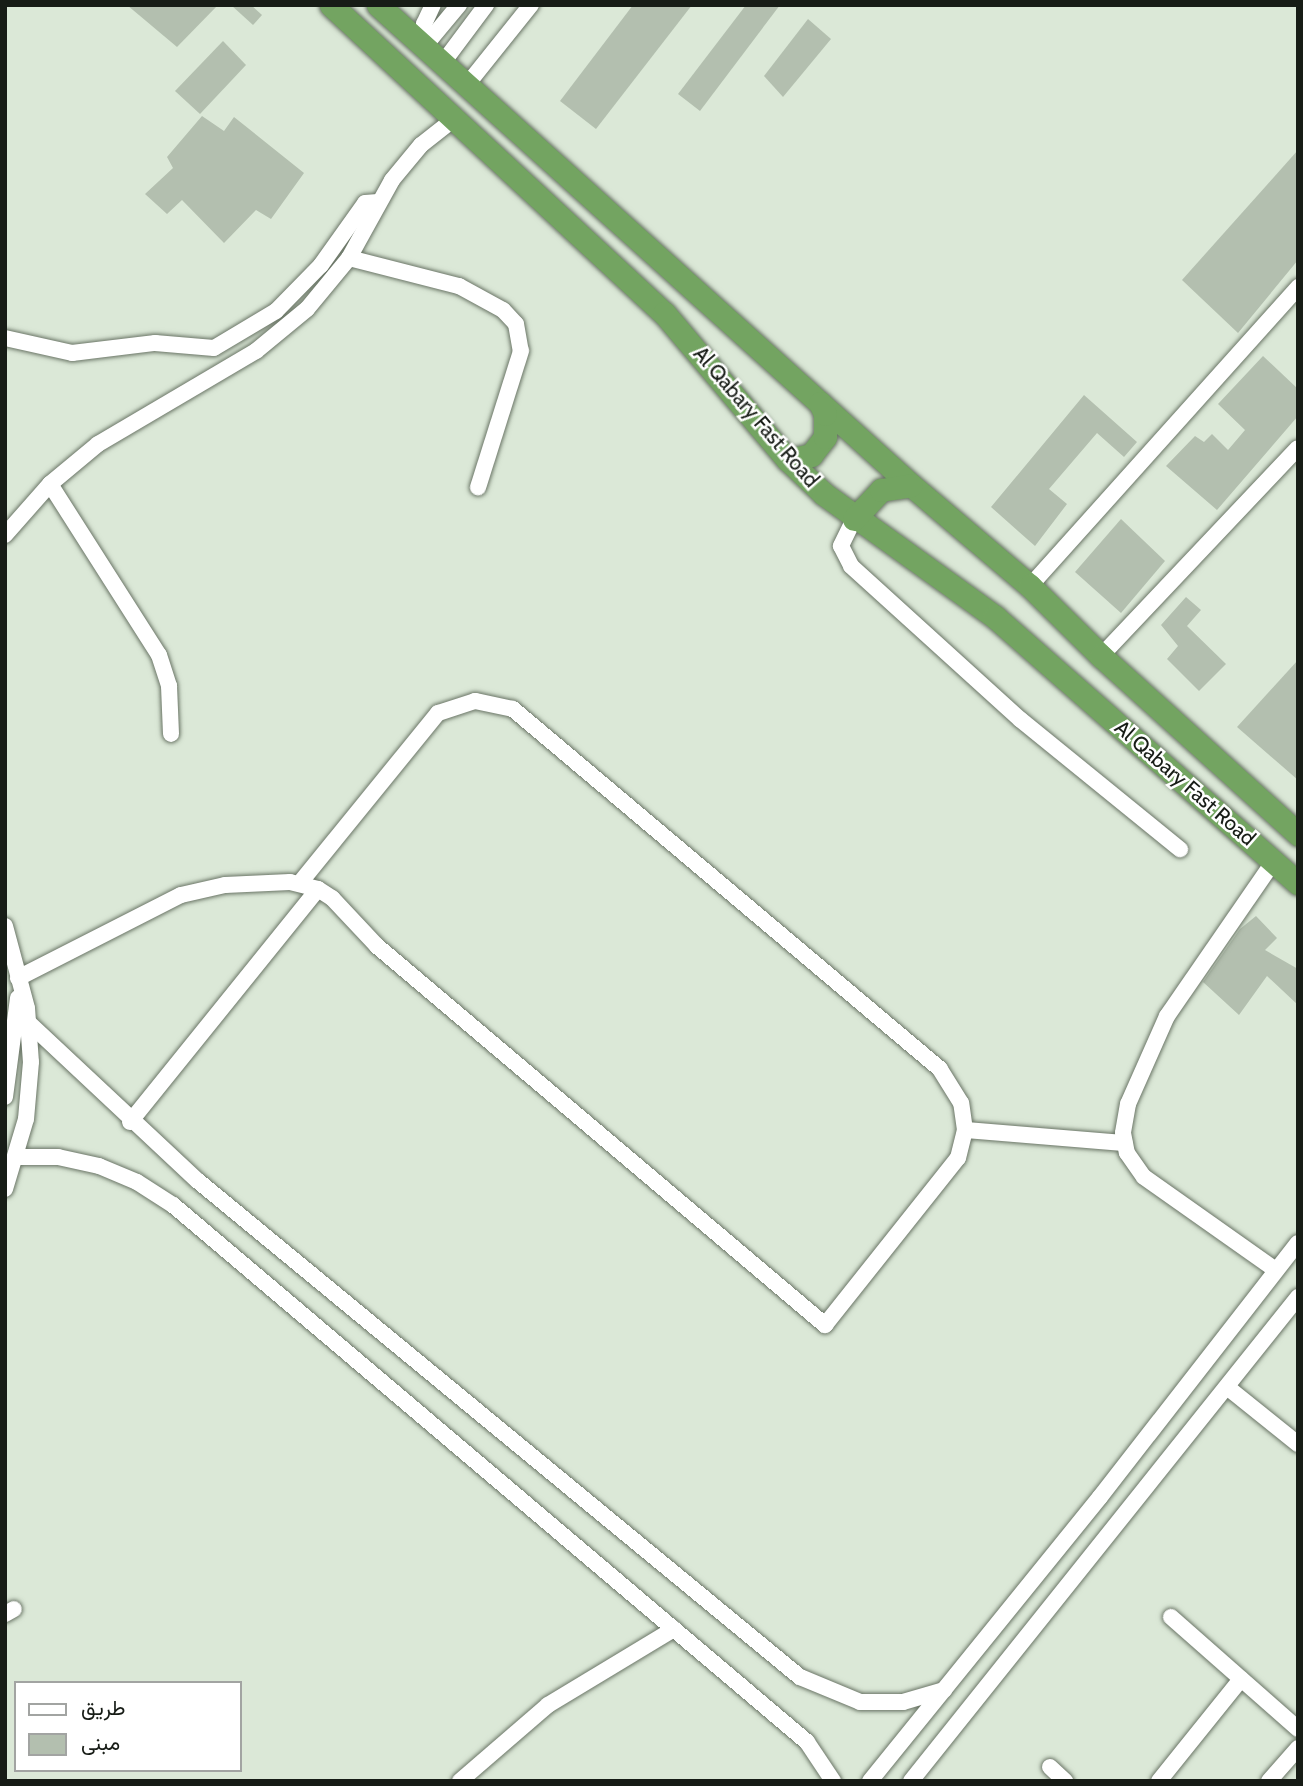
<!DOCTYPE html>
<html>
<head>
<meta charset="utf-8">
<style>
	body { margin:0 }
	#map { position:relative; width:1303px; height:1786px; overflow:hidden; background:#dbe8d7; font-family:Cabin,Vazirmatn,sans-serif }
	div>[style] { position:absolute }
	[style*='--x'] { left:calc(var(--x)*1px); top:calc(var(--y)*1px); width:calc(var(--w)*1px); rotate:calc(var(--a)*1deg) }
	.building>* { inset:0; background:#b3bfaf }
	.roads { filter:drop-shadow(0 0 2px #6a7566) drop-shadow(0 0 2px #6a7566) }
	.minor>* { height:16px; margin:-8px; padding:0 8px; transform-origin:8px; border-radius:8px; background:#fff }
	.highway>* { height:23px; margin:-11.5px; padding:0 11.5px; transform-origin:11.5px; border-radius:11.5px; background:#73a461 }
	span { translate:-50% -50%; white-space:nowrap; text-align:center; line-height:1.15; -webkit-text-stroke:5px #fff; paint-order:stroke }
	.street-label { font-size:21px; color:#171c16 }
	.frame { position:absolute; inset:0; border:7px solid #171c16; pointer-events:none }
	.legend { position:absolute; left:14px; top:1681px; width:228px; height:91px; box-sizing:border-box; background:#fff; border:2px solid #a2a4a2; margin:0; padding:9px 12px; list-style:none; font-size:21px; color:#171c16 }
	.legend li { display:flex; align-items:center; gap:14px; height:35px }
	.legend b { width:35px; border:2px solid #a2a4a2 }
</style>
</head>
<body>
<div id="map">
	<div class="building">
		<div style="clip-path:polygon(127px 5px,218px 5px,177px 47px)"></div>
		<div style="clip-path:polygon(231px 5px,251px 5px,262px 15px,253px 25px)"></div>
		<div style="clip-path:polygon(633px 5px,692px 5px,596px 129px,560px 101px)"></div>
		<div style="clip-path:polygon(746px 5px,780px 5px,700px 111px,678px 94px)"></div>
		<div style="clip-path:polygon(808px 19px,831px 39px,783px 97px,764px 76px)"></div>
		<div style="clip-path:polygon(223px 41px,246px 65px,200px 114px,175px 91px)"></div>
		<div style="clip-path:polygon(202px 116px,224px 131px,234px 117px,304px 173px,271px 219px,256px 210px,224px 243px,182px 200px,167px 214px,145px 194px,173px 168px,167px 157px)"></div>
		<div style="clip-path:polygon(1298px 150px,1298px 260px,1238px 333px,1182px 280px)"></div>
		<div style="clip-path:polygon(1263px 356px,1298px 389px,1298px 416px,1217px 510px,1166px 466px,1195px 436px,1204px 442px,1212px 434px,1228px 450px,1245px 430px,1218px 404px)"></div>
		<div style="clip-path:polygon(1084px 395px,1137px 442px,1124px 457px,1097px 433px,1049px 489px,1067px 504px,1035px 546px,991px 507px)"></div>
		<div style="clip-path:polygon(1121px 519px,1165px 561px,1121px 613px,1075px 572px)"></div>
		<div style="clip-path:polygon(1186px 597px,1201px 610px,1187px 626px,1226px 664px,1199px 691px,1167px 659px,1178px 646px,1161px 625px)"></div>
		<div style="clip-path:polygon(1298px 660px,1298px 780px,1237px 727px)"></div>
		<div style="clip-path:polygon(1256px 916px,1277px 938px,1265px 950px,1298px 969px,1298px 1005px,1267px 976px,1239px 1015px,1203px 982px,1240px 929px)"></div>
	</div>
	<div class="roads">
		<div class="minor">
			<div style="--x:424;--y:47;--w:55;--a:-50.2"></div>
			<div style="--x:424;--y:47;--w:23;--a:-90"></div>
			<div style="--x:424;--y:24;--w:21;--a:-65"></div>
			<div style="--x:442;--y:64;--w:74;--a:-53.3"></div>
			<div style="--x:466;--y:86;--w:104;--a:-51.3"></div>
			<div style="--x:349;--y:258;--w:114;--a:14.3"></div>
			<div style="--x:459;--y:286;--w:50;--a:28.6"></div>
			<div style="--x:503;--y:310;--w:19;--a:47"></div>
			<div style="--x:516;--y:324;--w:27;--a:80"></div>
			<div style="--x:521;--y:351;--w:143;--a:107.5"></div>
			<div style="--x:5;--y:338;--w:69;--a:12.6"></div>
			<div style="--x:72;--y:353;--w:84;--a:-6.9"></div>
			<div style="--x:155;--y:343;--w:59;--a:4.8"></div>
			<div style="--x:214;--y:348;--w:72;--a:-30.8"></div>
			<div style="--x:276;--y:311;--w:64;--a:-45.6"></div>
			<div style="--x:321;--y:265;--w:76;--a:-54.6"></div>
			<div style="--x:365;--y:203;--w:13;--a:-4"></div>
			<div style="--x:50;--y:484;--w:203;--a:57.5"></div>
			<div style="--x:159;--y:655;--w:33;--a:72"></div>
			<div style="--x:169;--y:686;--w:48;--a:87.6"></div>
			<div style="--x:854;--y:519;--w:30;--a:116"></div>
			<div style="--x:841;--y:546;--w:22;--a:63"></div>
			<div style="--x:851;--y:566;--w:229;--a:42.2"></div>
			<div style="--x:1021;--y:720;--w:205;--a:39.1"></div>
			<div style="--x:5;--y:535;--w:68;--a:-48.6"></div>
			<div style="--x:50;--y:484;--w:62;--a:-39.8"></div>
			<div style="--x:98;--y:444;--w:183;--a:-30.5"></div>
			<div style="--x:256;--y:351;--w:66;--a:-39.5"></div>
			<div style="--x:307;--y:309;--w:66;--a:-50.5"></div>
			<div style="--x:349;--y:258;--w:89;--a:-61.1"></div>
			<div style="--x:392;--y:180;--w:45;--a:-50.4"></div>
			<div style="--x:421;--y:145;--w:42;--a:-38.2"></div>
			<div style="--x:1030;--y:586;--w:402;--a:-48.1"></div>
			<div style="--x:1101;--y:656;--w:286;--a:-46.6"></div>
			<div style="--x:1274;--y:861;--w:188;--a:124.6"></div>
			<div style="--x:1167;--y:1016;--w:96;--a:113.9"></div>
			<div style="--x:1128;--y:1104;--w:29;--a:100"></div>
			<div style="--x:1123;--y:1133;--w:20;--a:79"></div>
			<div style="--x:1127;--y:1153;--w:29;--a:55"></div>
			<div style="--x:1144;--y:1177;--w:161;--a:35.2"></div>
			<div style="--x:5;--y:926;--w:85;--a:75"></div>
			<div style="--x:27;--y:1008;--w:54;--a:85.8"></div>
			<div style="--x:31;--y:1062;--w:57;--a:95"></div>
			<div style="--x:26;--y:1119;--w:73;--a:106.7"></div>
			<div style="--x:18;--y:978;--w:183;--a:-27"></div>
			<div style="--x:181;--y:895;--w:45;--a:-12.8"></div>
			<div style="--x:225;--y:885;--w:65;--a:-2.6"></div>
			<div style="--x:290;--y:882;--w:29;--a:14"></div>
			<div style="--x:318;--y:889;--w:17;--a:33"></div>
			<div style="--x:332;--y:898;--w:66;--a:46.8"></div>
			<div style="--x:377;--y:946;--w:587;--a:40.23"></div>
			<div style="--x:825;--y:1325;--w:213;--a:-51.5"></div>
			<div style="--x:958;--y:1158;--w:29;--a:-76"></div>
			<div style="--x:965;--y:1130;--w:27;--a:-98"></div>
			<div style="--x:961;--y:1103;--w:40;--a:-122"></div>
			<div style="--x:940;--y:1069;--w:559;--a:-139.87"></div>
			<div style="--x:513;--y:709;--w:39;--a:-168"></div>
			<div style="--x:475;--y:701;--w:39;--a:162"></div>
			<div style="--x:438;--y:713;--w:219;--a:129.1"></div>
			<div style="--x:29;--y:1023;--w:231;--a:43.1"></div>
			<div style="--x:198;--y:1181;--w:780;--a:39.49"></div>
			<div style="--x:800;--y:1677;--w:65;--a:22.6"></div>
			<div style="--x:860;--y:1702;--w:43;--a:0"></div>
			<div style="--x:903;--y:1702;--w:43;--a:-16.3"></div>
			<div style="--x:5;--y:1097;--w:100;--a:-82.5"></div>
			<div style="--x:130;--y:1122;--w:299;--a:-51.1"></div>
			<div style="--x:965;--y:1130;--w:160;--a:4.7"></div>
			<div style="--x:17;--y:1157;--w:41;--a:0"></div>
			<div style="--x:58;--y:1157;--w:42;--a:12.4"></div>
			<div style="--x:99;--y:1166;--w:41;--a:22.8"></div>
			<div style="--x:137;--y:1182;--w:43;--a:32.6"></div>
			<div style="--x:173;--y:1205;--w:831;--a:40.26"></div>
			<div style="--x:807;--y:1742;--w:47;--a:56.3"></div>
			<div style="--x:1227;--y:1387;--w:91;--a:38.8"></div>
			<div style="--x:5;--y:1614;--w:10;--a:-29"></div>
			<div style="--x:1171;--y:1617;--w:169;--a:41.4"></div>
			<div style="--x:1050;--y:1767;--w:21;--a:43"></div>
			<div style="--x:460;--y:1781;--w:116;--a:-40.8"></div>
			<div style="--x:548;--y:1705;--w:147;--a:-31.1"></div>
			<div style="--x:870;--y:1781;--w:365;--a:-51"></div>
			<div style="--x:1100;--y:1497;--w:322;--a:-52.1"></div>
			<div style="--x:911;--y:1781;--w:620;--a:-51.35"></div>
			<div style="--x:1159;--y:1781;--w:131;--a:-51.2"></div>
			<div style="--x:1269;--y:1781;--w:44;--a:-48.7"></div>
		</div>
		<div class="highway">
			<div style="--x:331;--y:5;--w:454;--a:42.8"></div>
			<div style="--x:664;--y:313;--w:192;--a:49.9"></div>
			<div style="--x:788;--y:460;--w:50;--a:43.4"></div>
			<div style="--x:824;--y:494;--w:211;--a:35.7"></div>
			<div style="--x:995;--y:617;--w:403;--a:41.3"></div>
			<div style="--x:378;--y:5;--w:717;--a:42.01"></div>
			<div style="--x:911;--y:485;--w:156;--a:40.3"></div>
			<div style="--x:1030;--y:586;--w:100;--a:44.6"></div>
			<div style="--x:1101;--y:656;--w:266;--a:42.1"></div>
			<div style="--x:788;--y:460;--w:24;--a:-12"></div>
			<div style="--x:811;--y:455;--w:23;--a:-52"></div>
			<div style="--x:825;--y:437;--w:23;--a:-90"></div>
			<div style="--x:825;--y:414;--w:12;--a:-114"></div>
			<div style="--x:854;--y:519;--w:40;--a:-47"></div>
			<div style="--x:881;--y:490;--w:30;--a:-9"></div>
		</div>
	</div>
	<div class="street-label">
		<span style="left:756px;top:417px;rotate:49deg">Al Qabary Fast Road</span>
		<span style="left:1185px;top:783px;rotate:41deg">Al Qabary Fast Road</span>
	</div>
	<div class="frame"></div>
	<ul class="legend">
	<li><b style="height:9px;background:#fff"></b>طريق</li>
	<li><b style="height:19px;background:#b3bfaf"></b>مبنى</li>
	</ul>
</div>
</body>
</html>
